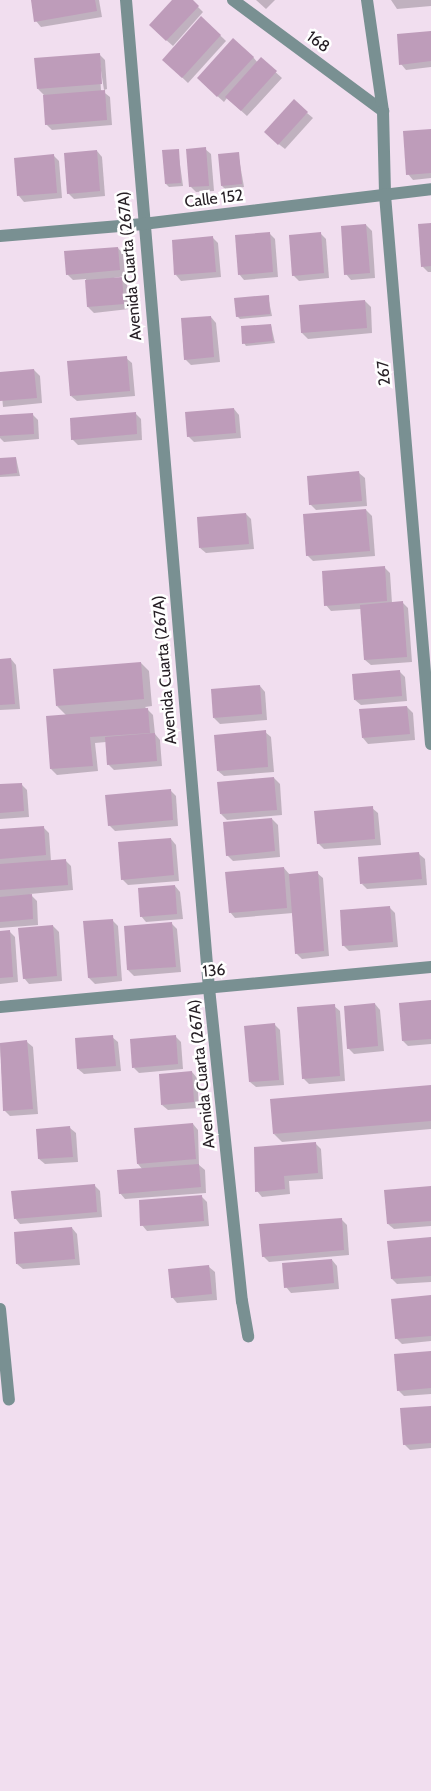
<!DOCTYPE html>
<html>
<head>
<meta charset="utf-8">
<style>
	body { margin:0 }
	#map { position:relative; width:431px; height:1791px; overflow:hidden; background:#f1deef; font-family:Cabin,sans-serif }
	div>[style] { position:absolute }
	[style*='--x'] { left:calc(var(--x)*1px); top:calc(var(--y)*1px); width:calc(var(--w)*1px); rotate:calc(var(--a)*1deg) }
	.shadow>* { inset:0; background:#0003 }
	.building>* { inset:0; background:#be9cba }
	.minor>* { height:12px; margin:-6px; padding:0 6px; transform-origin:6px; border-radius:6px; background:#799092 }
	span { translate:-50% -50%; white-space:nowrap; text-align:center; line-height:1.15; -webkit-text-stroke:5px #fff; paint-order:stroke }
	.street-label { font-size:16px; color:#272026 }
</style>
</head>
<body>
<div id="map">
	<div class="shadow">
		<div style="clip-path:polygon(32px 0,99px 0,102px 17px,41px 27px,36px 21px)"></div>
		<div style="clip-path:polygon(173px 0,191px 0,203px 12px,173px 46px,156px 31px)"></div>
		<div style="clip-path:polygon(256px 0,275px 0,266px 9px)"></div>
		<div style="clip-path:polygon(391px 0,431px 0,431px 6px,397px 9px)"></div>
		<div style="clip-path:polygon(202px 18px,226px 41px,188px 83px,169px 65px)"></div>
		<div style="clip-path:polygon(431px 32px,431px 67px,406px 70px,401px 64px)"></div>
		<div style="clip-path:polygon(99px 54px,105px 60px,107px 89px,104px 90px,99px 58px,101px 90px,110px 97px,112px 125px,52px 130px,46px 124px,44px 95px,38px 89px)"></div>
		<div style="clip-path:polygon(253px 57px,258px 63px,261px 59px,282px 78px,247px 116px,227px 98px,224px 102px,204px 84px)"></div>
		<div style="clip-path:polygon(307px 113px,313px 118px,285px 149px,271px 138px)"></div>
		<div style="clip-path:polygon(431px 130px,431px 178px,413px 180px,408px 174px)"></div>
		<div style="clip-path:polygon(205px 149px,211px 154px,214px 191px,196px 192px,191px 187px)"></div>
		<div style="clip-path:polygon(178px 150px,183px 186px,169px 187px,166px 184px)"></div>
		<div style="clip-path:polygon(97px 151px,102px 157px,105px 196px,74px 199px,68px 193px)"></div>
		<div style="clip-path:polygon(238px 153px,244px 187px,225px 189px,222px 186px)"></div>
		<div style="clip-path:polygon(53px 155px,59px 161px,62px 198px,24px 202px,19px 196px,16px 159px)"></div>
		<div style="clip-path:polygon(431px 224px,431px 272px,428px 272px,423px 267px)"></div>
		<div style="clip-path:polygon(366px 225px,372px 231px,375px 278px,351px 280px,346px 274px)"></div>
		<div style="clip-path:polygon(269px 233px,275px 239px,278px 277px,244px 280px,239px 274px)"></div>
		<div style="clip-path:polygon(321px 234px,326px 239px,329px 278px,299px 281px,293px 275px)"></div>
		<div style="clip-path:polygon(213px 238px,218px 243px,221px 277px,181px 281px,176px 275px)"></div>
		<div style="clip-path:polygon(118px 248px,123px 254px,125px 276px,96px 281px,121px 279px,127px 284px,129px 309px,94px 313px,88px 307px,86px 279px,73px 280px,67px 274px)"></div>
		<div style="clip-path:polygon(268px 296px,272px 316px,240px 319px,237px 316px)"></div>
		<div style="clip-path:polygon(365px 301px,371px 307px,372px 333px,308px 339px,302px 333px,301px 306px)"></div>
		<div style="clip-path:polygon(211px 317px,216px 323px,220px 362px,191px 365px,185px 359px)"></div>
		<div style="clip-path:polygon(271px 325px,275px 343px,246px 346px,244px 343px)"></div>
		<div style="clip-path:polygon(126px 358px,132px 363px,135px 396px,77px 401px,71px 396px)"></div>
		<div style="clip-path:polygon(34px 370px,40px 376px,42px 403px,3px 407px,0 373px)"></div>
		<div style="clip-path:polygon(234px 409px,239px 415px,241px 438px,194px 442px,188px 436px)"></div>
		<div style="clip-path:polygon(135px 413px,141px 419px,142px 440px,78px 445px,72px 439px)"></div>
		<div style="clip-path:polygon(32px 414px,38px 420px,39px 439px,4px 442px,0 438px,0 417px)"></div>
		<div style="clip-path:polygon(16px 458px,20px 476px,0 477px,0 459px)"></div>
		<div style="clip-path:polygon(359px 473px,365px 478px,367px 506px,316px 510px,310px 504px)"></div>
		<div style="clip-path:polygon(366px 510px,372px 516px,375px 556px,313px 561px,307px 555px)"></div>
		<div style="clip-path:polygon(246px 514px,251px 519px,254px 549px,206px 553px,200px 548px)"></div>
		<div style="clip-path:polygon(384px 567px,390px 573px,392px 603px,402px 602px,408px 608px,412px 662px,371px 665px,365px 660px,361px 609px,331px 611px,326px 605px)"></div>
		<div style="clip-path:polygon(11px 659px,16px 665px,20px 709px,0 710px,0 660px)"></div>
		<div style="clip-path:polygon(141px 663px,149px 671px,152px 706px,145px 707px,153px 715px,155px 734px,160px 740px,162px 766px,114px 770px,108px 764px,106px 742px,95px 743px,98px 771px,57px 775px,51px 769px,67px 716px,57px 706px)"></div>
		<div style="clip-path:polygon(399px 671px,405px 677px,407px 701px,361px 705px,355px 700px)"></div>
		<div style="clip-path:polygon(260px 686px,265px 692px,267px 720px,220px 724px,214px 718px)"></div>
		<div style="clip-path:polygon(407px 707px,413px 713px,415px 740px,368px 744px,363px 738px)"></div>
		<div style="clip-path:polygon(265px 732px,271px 737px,274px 772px,224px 776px,218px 771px)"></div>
		<div style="clip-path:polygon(274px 778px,280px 784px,282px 815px,227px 820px,221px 814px)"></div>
		<div style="clip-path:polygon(21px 784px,27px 790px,29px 817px,0 819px,0 786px)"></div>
		<div style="clip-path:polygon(170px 790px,176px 796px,178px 826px,115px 831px,109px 825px)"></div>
		<div style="clip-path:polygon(372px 808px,378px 813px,381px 845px,324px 849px,318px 843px)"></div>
		<div style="clip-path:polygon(272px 819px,278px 825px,280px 857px,233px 861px,227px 855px)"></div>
		<div style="clip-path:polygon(43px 827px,49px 833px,51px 861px,65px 860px,71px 866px,73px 890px,30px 894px,37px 901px,38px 925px,0 928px,0 830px)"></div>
		<div style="clip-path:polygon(171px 839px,176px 845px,179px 881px,128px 885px,122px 879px)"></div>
		<div style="clip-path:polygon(419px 854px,425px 859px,427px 885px,367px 889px,362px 884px)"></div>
		<div style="clip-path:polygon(284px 868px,290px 875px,317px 873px,323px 878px,329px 956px,302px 959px,296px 953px,293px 913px,235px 918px,230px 912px)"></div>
		<div style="clip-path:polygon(175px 886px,180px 892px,183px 919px,146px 922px,141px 916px)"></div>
		<div style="clip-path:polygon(390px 908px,395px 913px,398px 947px,349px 951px,343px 945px)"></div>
		<div style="clip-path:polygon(112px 920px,118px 926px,122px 981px,95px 984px,89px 978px,85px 922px)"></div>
		<div style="clip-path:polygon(172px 924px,177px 929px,181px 972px,134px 976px,128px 970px)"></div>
		<div style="clip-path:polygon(53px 926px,59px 932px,62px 981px,29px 984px,24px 978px)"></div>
		<div style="clip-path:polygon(9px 931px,15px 937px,18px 982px,0 984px,0 932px)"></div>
		<div style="clip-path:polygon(431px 1002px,431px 1044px,408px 1046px,403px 1041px)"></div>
		<div style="clip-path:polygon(375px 1004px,380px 1010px,384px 1051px,354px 1054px,348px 1048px)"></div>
		<div style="clip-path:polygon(334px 1006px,340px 1011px,345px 1081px,309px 1084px,304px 1079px)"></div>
		<div style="clip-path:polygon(275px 1025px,280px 1030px,284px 1085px,256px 1087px,250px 1082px)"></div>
		<div style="clip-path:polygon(175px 1036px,181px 1042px,183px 1069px,139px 1073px,134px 1068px)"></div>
		<div style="clip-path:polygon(112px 1037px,118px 1042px,121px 1071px,84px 1074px,78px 1069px)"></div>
		<div style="clip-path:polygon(27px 1042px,33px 1047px,38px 1114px,10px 1116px,4px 1110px,0 1044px)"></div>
		<div style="clip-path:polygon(192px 1072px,197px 1078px,199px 1108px,168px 1110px,162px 1105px)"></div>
		<div style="clip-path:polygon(431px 1086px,431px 1129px,282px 1142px,274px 1134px)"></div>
		<div style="clip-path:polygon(193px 1124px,198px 1130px,199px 1165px,205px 1170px,206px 1193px,125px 1199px,120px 1193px,143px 1170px,138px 1164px)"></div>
		<div style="clip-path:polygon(70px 1128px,76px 1133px,78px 1162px,45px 1164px,39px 1159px)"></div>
		<div style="clip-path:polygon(315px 1143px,321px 1149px,323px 1179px,289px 1181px,290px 1194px,262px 1197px,257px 1191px)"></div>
		<div style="clip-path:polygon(94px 1185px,100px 1191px,102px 1217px,20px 1224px,15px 1218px)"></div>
		<div style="clip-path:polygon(431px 1188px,431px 1226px,394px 1229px,388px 1224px)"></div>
		<div style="clip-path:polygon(201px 1196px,207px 1202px,209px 1226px,147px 1231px,142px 1225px)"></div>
		<div style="clip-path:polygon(341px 1219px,347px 1225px,349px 1255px,269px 1262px,263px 1256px)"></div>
		<div style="clip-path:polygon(72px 1228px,77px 1234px,80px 1265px,23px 1269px,17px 1264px)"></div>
		<div style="clip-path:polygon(431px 1238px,431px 1282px,397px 1284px,392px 1279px)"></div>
		<div style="clip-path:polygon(332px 1260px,337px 1266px,339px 1289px,291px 1293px,286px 1287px)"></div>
		<div style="clip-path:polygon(209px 1267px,215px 1272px,217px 1300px,177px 1303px,172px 1297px)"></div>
		<div style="clip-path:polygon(431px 1297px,431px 1341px,402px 1344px,396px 1338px)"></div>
		<div style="clip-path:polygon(431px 1352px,431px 1394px,404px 1396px,398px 1390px)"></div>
		<div style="clip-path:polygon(431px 1407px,431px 1448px,410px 1450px,404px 1444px)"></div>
	</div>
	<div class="building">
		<div style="clip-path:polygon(31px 0,95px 0,97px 11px,34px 22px)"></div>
		<div style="clip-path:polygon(172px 0,193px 0,199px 6px,166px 41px,149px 25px)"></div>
		<div style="clip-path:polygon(201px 16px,221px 35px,182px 78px,162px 60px)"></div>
		<div style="clip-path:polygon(431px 31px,431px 61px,399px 65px,397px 34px)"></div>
		<div style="clip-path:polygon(233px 38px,254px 57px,217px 97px,197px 78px)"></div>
		<div style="clip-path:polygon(100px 53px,102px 84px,37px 89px,34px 58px)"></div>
		<div style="clip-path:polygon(261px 57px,277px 71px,241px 111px,225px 97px)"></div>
		<div style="clip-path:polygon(105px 90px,107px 120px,45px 125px,43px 95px)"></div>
		<div style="clip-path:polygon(294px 99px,308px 112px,278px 145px,264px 132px)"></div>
		<div style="clip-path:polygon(431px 129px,431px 173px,406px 175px,403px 131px)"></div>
		<div style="clip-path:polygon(206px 147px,209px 186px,189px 187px,186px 149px)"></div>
		<div style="clip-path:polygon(179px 149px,181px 183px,165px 184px,162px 150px)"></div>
		<div style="clip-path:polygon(97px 150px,100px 191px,67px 194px,64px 153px)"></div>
		<div style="clip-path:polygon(239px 152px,242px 184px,221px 186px,218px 154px)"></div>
		<div style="clip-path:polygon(54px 154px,57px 193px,17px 196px,14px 158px)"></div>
		<div style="clip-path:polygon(431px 223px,431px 266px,421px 267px,418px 224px)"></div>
		<div style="clip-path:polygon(366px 224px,370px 273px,344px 275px,341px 226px)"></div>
		<div style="clip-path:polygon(270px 232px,273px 272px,238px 275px,235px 235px)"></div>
		<div style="clip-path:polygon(321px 232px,324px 273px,292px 276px,289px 235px)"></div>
		<div style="clip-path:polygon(213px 236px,216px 272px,174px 275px,172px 240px)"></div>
		<div style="clip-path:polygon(118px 247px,120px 270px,66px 275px,64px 251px)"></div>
		<div style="clip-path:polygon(122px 277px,124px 304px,87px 307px,85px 280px)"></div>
		<div style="clip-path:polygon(269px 295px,270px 314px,236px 317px,234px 298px)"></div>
		<div style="clip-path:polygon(365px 300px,367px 328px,301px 333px,299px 305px)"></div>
		<div style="clip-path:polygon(211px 316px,214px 357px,184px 360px,181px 318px)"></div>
		<div style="clip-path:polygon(271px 324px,273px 341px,242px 344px,241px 326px)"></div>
		<div style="clip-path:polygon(127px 356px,130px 391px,70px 396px,67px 361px)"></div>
		<div style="clip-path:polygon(34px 369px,37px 398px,0 401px,0 372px)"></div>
		<div style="clip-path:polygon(234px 408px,236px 433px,187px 437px,185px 412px)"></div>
		<div style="clip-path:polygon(136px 412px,137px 434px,71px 440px,70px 418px)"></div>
		<div style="clip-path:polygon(33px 413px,34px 434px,0 436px,0 415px)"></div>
		<div style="clip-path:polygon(16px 457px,17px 473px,0 475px,0 458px)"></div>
		<div style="clip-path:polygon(359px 471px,362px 501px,309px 505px,307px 476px)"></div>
		<div style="clip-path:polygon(366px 509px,370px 551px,306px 556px,303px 514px)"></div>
		<div style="clip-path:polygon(246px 513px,249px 544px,199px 548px,197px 517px)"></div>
		<div style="clip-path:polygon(385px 566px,387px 601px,324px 606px,322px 571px)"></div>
		<div style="clip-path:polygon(403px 601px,407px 657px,364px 660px,360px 605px)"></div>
		<div style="clip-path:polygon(11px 658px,15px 704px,0 705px,0 659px)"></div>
		<div style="clip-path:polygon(141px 662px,144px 699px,56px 706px,53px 669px)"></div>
		<div style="clip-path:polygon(400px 670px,402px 696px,354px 700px,352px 674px)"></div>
		<div style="clip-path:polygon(260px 685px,262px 714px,213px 718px,211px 689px)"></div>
		<div style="clip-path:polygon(407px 706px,410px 734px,362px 738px,359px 709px)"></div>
		<div style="clip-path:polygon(148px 708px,150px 733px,90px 737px,93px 766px,50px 769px,46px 716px)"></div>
		<div style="clip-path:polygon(266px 730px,268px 767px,217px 771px,214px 735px)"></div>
		<div style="clip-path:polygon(155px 733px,157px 761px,107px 765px,105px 737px)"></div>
		<div style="clip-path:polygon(274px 777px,277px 810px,220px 814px,217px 782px)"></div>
		<div style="clip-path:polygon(22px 783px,24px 811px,0 813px,0 784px)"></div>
		<div style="clip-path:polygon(171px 789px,173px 820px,108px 826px,105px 795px)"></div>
		<div style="clip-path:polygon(373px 806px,375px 839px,317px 844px,314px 811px)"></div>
		<div style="clip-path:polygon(272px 818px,275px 851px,226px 856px,223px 822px)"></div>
		<div style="clip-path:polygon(44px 826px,46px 855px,0 859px,0 829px)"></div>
		<div style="clip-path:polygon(171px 838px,174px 875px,121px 880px,118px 842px)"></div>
		<div style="clip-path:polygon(419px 852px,422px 879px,360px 884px,358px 857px)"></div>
		<div style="clip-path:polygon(66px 859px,68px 885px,0 890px,0 864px)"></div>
		<div style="clip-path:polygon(284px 867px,287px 908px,229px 913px,225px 872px)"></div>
		<div style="clip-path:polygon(318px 871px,324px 951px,295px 954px,289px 874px)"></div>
		<div style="clip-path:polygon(175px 885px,177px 914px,140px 917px,138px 888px)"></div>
		<div style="clip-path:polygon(32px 894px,33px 919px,0 922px,0 897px)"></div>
		<div style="clip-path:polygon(390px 906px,393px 942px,342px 946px,340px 910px)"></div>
		<div style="clip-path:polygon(113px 919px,117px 976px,88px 978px,83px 921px)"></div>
		<div style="clip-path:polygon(172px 922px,176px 967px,127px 970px,124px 926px)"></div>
		<div style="clip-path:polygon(53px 925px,57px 976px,23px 979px,18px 928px)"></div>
		<div style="clip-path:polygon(10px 930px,13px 977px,0 978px,0 931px)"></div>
		<div style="clip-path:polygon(431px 1000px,431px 1039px,402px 1041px,399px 1003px)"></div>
		<div style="clip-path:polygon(375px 1003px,378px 1046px,347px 1049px,344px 1006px)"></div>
		<div style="clip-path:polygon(335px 1004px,340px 1076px,302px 1079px,297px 1007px)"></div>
		<div style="clip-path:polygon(275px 1023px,279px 1080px,249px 1082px,244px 1026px)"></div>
		<div style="clip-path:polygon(113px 1035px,116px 1066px,77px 1069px,75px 1038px)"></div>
		<div style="clip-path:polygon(176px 1035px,178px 1064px,132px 1068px,130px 1039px)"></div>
		<div style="clip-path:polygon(27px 1040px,33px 1109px,3px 1111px,0 1043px)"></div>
		<div style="clip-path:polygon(192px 1071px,194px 1102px,161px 1105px,159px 1074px)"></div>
		<div style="clip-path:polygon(431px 1085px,431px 1121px,273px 1134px,270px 1099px)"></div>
		<div style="clip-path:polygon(193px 1123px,196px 1159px,137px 1164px,134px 1128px)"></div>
		<div style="clip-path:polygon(70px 1126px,73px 1157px,38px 1159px,36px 1129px)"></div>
		<div style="clip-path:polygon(316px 1142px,318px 1173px,284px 1176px,285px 1189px,255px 1192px,254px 1147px)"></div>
		<div style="clip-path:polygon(199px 1164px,201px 1187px,119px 1194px,117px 1170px)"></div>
		<div style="clip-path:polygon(95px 1184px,97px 1212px,14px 1219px,11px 1191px)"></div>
		<div style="clip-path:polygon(431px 1186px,431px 1221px,387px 1224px,384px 1190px)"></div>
		<div style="clip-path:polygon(202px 1195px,204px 1221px,140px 1226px,139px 1200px)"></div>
		<div style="clip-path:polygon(342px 1218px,344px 1250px,262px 1257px,259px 1224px)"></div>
		<div style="clip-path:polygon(72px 1227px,75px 1259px,16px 1264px,14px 1232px)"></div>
		<div style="clip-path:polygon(431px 1237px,431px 1276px,391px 1279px,387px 1241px)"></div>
		<div style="clip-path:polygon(332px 1259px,334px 1283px,284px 1288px,282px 1263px)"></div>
		<div style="clip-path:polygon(209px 1265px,212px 1294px,171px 1298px,168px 1269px)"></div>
		<div style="clip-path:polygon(431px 1295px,431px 1336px,395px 1339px,391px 1299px)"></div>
		<div style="clip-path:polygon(431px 1351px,431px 1388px,397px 1391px,394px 1354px)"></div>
		<div style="clip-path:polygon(431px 1406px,431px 1443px,403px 1445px,400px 1408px)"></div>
	</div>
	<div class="minor">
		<div style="--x:126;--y:0;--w:991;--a:85.2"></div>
		<div style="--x:209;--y:988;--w:315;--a:84"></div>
		<div style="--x:242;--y:1301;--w:36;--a:80"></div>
		<div style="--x:233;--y:0;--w:187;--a:36.5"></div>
		<div style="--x:367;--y:0;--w:112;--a:81.8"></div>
		<div style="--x:383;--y:111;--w:84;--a:88.6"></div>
		<div style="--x:385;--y:195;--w:551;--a:85.21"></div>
		<div style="--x:0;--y:236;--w:144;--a:-4.8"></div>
		<div style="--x:143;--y:224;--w:290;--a:-6.9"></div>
		<div style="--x:0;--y:1007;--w:433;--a:-5.3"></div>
		<div style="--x:0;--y:1309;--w:91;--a:84.4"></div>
	</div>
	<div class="street-label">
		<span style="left:318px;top:42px;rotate:36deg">168</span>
		<span style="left:214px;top:199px;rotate:-7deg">Calle 152</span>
		<span style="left:130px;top:266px;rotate:-95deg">Avenida Cuarta (267A)</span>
		<span style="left:384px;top:373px;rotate:-95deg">267</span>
		<span style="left:165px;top:670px;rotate:-95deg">Avenida Cuarta (267A)</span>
		<span style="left:214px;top:971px;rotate:-5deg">136</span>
		<span style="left:202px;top:1074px;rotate:-96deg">Avenida Cuarta (267A)</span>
	</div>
</div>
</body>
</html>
